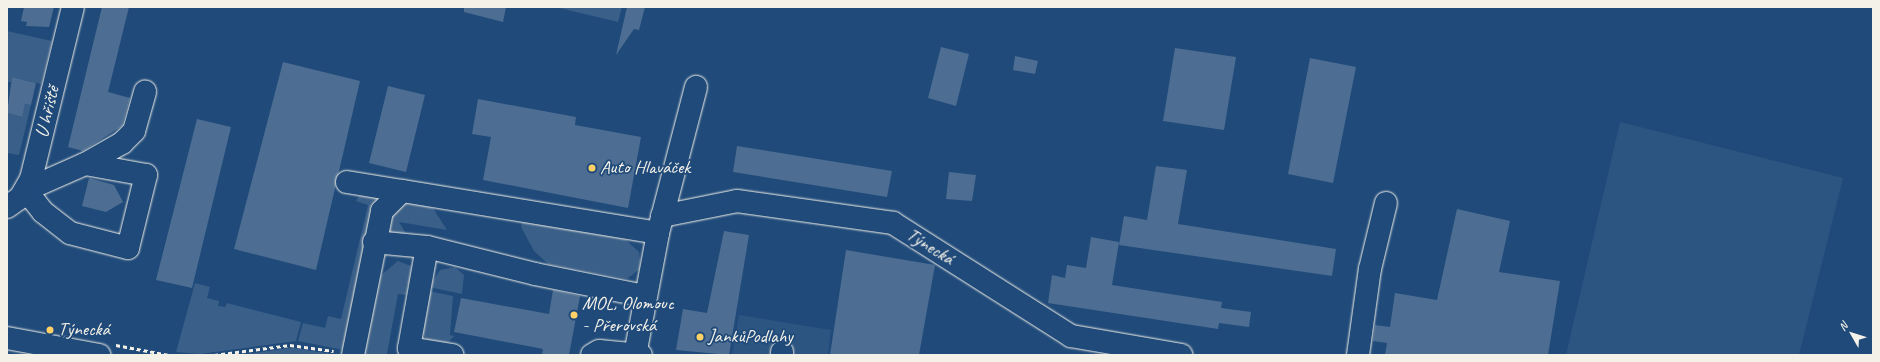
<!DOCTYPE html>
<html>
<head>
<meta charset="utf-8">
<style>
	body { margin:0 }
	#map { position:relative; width:1880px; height:362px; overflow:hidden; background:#1f4a7a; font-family:Caveat,sans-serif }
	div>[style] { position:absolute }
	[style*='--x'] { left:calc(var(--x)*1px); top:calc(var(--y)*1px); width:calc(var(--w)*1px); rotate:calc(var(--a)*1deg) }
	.built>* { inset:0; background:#2d5581 }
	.green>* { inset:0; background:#3a5f88 }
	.building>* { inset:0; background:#4d6e92 }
	.path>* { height:2.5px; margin-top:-1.25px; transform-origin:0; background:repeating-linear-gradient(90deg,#f4f1e8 0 4px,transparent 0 7px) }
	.roads { filter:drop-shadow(0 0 1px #f4f1e8) drop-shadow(0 0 1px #f4f1e8) }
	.minor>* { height:22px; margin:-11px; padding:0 11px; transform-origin:11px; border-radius:11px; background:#1f4a7a }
	.major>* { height:22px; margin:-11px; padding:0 11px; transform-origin:11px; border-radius:11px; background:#1f4a7a }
	.dots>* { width:11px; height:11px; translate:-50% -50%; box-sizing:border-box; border:2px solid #1f4a7a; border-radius:50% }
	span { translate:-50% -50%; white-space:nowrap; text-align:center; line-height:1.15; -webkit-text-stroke:3.5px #1f4a7a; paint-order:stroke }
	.street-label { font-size:19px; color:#f4f1e8 }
	.poi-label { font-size:19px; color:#f4f1e8 }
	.left { translate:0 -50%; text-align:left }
	.frame { position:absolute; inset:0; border:8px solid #f4f1e8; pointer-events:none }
	.north { position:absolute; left:1832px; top:314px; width:40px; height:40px; -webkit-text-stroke:3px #1f4a7a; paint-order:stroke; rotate:309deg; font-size:11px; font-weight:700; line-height:16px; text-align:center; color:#f4f1e8 }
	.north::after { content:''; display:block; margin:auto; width:14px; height:18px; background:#f4f1e8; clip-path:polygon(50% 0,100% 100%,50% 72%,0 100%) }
</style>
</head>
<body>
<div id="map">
	<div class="built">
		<div style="clip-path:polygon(1620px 122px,1843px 178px,1799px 355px,1566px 355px)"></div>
		<div style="clip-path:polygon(739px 315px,831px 330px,828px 355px,732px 355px)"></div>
	</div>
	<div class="green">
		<div style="clip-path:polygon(555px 7px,622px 7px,618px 22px)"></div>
		<div style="clip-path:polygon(7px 31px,52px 41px,41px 84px,12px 77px,11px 82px,7px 82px)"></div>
		<div style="clip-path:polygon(25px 104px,31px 105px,19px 155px,7px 153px,7px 113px,21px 117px)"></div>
		<div style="clip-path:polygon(360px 194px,376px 197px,377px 201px,344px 350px,298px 341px,303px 323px,325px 328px,328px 316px,341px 319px,368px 205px,356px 201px)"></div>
		<div style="clip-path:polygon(414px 200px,433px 208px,447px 230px,399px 222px,409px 239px,392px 235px,389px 230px,390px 216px,404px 203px)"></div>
		<div style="clip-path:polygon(522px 221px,625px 239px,639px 252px,641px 268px,627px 279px,548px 264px,534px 251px,521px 227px)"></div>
		<div style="clip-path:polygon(398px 261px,411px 266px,413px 285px,408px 284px,406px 295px,398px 294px,387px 354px,390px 355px,363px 354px,379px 277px)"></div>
		<div style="clip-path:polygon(455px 267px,464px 275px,462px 294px,429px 287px,440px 270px)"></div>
		<div style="clip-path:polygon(195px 283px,210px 287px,207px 298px,219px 301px,218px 306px,225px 307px,227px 303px,301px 322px,296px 341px,200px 354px,176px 352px)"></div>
		<div style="clip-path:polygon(428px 291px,453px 296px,450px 335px,454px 336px,446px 345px,428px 342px,422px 332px)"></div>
		<div style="clip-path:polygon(294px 348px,338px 355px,240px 355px,289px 348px)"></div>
	</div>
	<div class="building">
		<div style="clip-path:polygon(24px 7px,54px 7px,49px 27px,26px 26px,27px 22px,21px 21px)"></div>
		<div style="clip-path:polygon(102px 7px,129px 7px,108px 92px,130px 98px,122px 126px,83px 151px,68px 147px)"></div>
		<div style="clip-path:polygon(464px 7px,506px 7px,503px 22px,464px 12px)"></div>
		<div style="clip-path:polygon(627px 7px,645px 7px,639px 30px,634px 29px,616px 55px)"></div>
		<div style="clip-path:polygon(941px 47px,969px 54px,956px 106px,928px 98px)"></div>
		<div style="clip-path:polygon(1175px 48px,1236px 57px,1224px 130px,1163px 121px)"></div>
		<div style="clip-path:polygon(1015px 56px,1038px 61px,1035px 74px,1013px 70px)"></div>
		<div style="clip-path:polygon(1310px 58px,1356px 67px,1333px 183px,1288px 174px)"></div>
		<div style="clip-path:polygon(283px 62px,360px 81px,316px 270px,234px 249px)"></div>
		<div style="clip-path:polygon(12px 77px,36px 83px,31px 105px,25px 104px,22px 117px,7px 113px)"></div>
		<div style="clip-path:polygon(388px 86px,425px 95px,406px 172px,369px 163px)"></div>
		<div style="clip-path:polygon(478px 99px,576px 117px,575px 125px,641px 137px,628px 208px,483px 180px,491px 137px,472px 134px)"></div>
		<div style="clip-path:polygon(197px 119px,231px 127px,192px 288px,156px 280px)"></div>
		<div style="clip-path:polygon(737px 146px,892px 171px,887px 197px,733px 172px)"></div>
		<div style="clip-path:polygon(1156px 166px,1187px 170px,1178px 224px,1336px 249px,1332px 276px,1119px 245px,1124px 216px,1147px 220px)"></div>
		<div style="clip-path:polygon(949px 172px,976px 175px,972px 201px,946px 199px)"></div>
		<div style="clip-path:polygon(89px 178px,114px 185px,123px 202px,106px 212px,82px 206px)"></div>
		<div style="clip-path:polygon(1457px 209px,1510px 221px,1499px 272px,1560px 281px,1548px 355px,1385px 355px,1387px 343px,1373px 341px,1375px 325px,1390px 327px,1395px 293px,1437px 300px)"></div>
		<div style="clip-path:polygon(724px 231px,749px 235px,729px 355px,676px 350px,683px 309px,707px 313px)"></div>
		<div style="clip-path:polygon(1091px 237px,1119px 242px,1112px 285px,1222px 302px,1221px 308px,1251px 312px,1249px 327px,1219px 323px,1218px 329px,1048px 303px,1052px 275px,1065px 278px,1067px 265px,1086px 268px)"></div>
		<div style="clip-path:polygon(846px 250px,935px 265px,919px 355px,830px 355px)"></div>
		<div style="clip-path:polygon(553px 290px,580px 296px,569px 355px,542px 355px,543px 349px,454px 332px,461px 298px,549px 314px)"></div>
	</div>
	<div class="path">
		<div style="--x:116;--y:345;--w:54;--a:10.7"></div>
		<div style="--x:214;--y:355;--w:77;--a:-7.5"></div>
		<div style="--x:290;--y:345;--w:44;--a:7.8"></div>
	</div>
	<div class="roads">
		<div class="minor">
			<div style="--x:85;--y:164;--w:62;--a:10.2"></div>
			<div style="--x:146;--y:175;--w:75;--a:103.9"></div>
			<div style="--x:128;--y:248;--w:60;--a:-165.5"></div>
			<div style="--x:70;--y:233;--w:34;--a:-142"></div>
			<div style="--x:43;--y:212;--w:28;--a:-128"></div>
			<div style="--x:26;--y:190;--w:64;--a:-23.8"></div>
			<div style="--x:85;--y:164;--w:43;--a:-29.6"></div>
			<div style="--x:122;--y:143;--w:17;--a:-45"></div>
			<div style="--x:134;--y:131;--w:41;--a:-74.2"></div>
			<div style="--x:347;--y:182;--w:56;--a:9.3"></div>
			<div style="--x:7;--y:207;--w:16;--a:-35"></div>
			<div style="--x:20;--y:198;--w:22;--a:-60"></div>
			<div style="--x:31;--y:179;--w:177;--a:-76.3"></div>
			<div style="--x:662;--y:216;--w:76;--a:-11.3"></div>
			<div style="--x:737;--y:201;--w:158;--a:8"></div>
			<div style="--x:893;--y:223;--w:211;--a:32.4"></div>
			<div style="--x:1071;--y:336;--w:112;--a:9.8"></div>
			<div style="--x:374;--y:242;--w:53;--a:5.4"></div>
			<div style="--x:427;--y:247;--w:111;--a:14"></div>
			<div style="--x:535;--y:274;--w:112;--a:11.3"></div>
			<div style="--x:427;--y:247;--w:103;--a:100.1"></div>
			<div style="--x:409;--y:348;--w:44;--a:9.2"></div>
			<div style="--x:353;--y:355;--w:147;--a:-78.6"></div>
			<div style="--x:382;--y:211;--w:28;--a:-45"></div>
			<div style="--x:402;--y:191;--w:259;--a:9.3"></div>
			<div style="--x:592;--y:355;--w:8;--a:-30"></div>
			<div style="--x:599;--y:351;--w:42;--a:5.4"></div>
			<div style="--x:635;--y:355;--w:124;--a:-79.3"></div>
			<div style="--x:658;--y:233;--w:151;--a:-75.4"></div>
			<div style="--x:782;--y:355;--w:3;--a:-90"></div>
			<div style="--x:1358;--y:355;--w:87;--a:-82.1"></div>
			<div style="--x:1370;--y:269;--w:68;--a:-76.4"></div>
		</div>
		<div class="major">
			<div style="--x:7;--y:338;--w:94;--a:10.5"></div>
		</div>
	</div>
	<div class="dots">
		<div style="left:592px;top:168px;background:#ffd166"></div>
		<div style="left:574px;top:315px;background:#ffd166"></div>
		<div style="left:50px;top:330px;background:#ffd166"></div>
		<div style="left:700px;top:337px;background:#ffd166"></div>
	</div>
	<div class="street-label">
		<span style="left:48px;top:112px;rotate:-77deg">U hřiště</span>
		<span style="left:930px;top:247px;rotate:32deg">Týnecká</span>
	</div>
	<div class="poi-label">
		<span class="left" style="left:600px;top:168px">Auto Hlaváček</span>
		<span class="left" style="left:582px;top:315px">MOL, Olomouc<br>- Přerovská</span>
		<span class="left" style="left:58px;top:330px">Týnecká</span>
		<span class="left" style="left:708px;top:337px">JankůPodlahy</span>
	</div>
	<div class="frame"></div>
	<div class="north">N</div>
</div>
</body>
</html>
